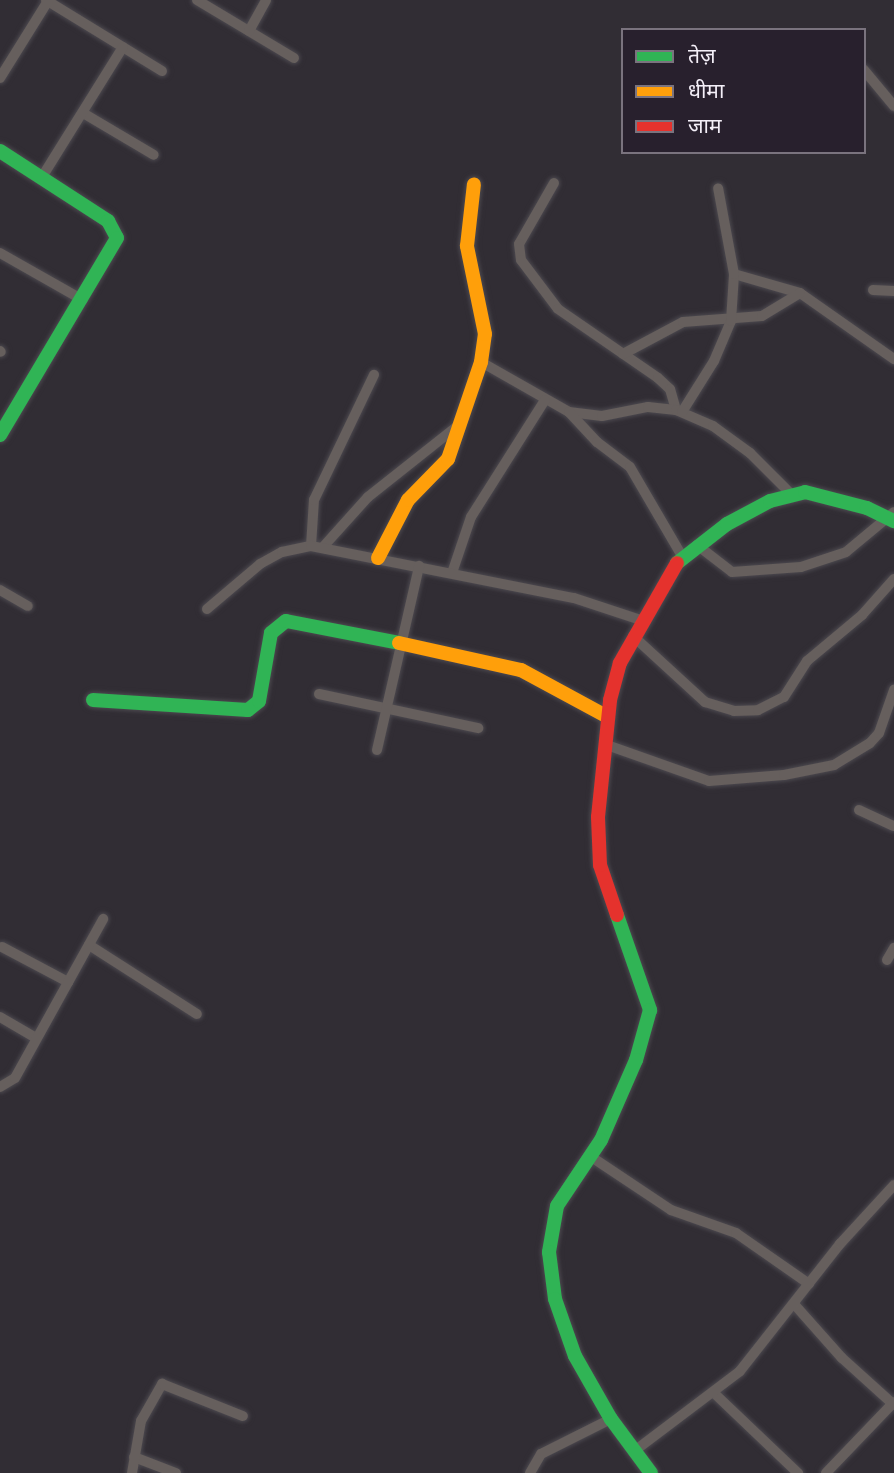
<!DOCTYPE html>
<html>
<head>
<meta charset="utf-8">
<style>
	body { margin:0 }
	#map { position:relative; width:894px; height:1473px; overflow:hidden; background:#312d34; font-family:"Exo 2","Noto Sans Devanagari",sans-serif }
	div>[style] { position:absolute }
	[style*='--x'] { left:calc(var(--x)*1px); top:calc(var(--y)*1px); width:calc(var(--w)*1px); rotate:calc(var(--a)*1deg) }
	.roads { filter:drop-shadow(0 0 2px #4c494f) drop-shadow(0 0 2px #4c494f) }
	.street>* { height:10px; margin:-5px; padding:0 5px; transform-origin:5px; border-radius:5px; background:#665f5d }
	.fast>* { height:14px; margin:-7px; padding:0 7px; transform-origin:7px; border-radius:7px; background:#30b455 }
	.slow>* { height:14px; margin:-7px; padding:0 7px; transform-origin:7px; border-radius:7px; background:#ff9f0a }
	.jam>* { height:14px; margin:-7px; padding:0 7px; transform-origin:7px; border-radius:7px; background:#e5322d }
	span { translate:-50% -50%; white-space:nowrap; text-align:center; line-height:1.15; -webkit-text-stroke:6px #28202d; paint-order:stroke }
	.legend { position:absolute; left:621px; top:28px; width:245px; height:126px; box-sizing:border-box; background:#28202d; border:2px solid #7a737e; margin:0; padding:9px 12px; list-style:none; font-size:21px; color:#f4eff8 }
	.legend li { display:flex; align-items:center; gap:14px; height:35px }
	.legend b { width:35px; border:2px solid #7a737e }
</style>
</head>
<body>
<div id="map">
	<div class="roads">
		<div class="street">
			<div style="--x:46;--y:0;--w:136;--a:31.5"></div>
			<div style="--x:197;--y:0;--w:113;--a:30.9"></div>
			<div style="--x:249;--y:31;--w:35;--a:-61"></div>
			<div style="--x:864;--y:70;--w:47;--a:50.2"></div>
			<div style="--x:0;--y:78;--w:91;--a:-58.1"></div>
			<div style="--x:83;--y:113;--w:82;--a:30.6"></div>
			<div style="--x:42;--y:177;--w:153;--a:-58.1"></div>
			<div style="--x:554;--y:183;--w:70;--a:119.8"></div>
			<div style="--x:519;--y:244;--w:16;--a:83"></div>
			<div style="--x:521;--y:260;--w:61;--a:52.9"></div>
			<div style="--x:558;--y:309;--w:121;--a:34.6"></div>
			<div style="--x:658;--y:378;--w:16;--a:43"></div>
			<div style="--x:670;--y:389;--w:22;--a:74"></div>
			<div style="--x:0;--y:253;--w:95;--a:29.5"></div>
			<div style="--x:734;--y:274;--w:69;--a:16.1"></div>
			<div style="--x:800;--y:293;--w:115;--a:35.1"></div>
			<div style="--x:873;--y:290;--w:21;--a:3"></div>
			<div style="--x:0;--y:351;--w:1;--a:45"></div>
			<div style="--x:623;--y:354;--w:68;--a:-28.1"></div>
			<div style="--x:683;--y:322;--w:79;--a:-4.3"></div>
			<div style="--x:762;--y:316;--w:44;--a:-31.2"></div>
			<div style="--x:481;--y:362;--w:101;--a:29.6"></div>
			<div style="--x:569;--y:412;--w:33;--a:7"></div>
			<div style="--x:602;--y:416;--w:47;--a:-11.1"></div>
			<div style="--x:648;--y:407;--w:28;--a:6"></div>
			<div style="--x:676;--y:410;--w:40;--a:23.4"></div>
			<div style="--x:713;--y:426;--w:46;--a:36.1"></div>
			<div style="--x:750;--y:453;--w:57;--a:45"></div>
			<div style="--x:569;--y:412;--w:41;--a:47"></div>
			<div style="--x:597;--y:442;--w:41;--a:37.1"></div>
			<div style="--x:630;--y:467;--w:103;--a:59.7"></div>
			<div style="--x:682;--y:412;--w:60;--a:-57.9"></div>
			<div style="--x:714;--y:361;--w:43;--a:-67"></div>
			<div style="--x:731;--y:321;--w:47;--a:-86.3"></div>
			<div style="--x:734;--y:274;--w:87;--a:-100.5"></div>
			<div style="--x:697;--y:545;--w:44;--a:37.6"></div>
			<div style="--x:732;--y:572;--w:69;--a:-4.1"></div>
			<div style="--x:801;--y:567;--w:47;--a:-18.4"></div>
			<div style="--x:846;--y:552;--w:62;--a:-39.8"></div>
			<div style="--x:311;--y:546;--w:46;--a:-86.3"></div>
			<div style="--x:314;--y:500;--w:139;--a:-64.4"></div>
			<div style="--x:323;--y:547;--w:67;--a:-48"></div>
			<div style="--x:368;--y:497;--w:116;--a:-38.4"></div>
			<div style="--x:452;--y:573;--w:59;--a:-71.3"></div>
			<div style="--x:471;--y:517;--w:138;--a:-57.7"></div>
			<div style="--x:0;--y:590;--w:32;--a:30"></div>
			<div style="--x:207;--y:609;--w:70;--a:-40.3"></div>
			<div style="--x:260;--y:564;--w:25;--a:-29"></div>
			<div style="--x:282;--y:552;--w:30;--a:-12"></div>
			<div style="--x:311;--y:546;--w:268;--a:11.2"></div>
			<div style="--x:574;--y:598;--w:71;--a:18.2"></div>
			<div style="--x:633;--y:636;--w:98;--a:42.5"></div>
			<div style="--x:705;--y:702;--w:30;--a:17"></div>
			<div style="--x:734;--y:711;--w:24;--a:-2"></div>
			<div style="--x:758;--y:710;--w:29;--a:-27"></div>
			<div style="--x:784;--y:697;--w:43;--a:-57.4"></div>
			<div style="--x:807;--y:661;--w:72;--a:-39.9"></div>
			<div style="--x:862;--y:615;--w:48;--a:-48.4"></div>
			<div style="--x:319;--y:694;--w:163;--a:12.1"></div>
			<div style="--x:604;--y:744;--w:111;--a:19.4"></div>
			<div style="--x:709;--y:781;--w:75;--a:-4.6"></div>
			<div style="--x:784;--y:775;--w:51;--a:-11.3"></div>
			<div style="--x:834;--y:765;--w:42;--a:-31.4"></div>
			<div style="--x:870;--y:743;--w:13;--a:-48"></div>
			<div style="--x:879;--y:733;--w:46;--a:-70.8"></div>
			<div style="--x:377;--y:750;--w:189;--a:-77.1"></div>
			<div style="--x:859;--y:810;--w:38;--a:25"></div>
			<div style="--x:89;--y:945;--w:128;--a:32.6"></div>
			<div style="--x:2;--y:947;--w:75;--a:27.9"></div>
			<div style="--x:887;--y:960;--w:14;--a:-60"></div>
			<div style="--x:0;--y:1017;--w:42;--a:30.3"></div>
			<div style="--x:0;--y:1087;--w:17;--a:-31"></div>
			<div style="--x:15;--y:1078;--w:182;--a:-61"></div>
			<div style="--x:593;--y:1158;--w:94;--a:33.7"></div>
			<div style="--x:671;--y:1210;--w:69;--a:19.5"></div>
			<div style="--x:736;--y:1233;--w:89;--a:34.9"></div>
			<div style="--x:794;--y:1304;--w:72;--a:48.4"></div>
			<div style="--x:842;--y:1358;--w:70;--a:42.1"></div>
			<div style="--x:715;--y:1394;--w:115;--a:43.6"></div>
			<div style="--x:637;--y:1449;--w:129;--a:-37.1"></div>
			<div style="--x:740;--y:1371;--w:162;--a:-51.8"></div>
			<div style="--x:840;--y:1244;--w:80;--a:-47.5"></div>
			<div style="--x:134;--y:1457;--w:45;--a:20.9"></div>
			<div style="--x:132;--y:1473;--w:53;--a:-80.2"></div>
			<div style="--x:141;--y:1421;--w:43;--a:-60.4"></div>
			<div style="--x:162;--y:1384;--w:87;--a:21.6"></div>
			<div style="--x:530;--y:1473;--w:22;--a:-60"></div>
			<div style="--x:541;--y:1454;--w:78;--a:-26.6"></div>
			<div style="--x:826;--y:1473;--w:98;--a:-46.2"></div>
		</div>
		<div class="fast">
			<div style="--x:0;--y:151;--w:129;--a:32.9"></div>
			<div style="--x:108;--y:221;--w:19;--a:62"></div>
			<div style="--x:117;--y:238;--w:229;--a:120.7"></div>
			<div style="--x:677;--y:563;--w:63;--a:-38"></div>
			<div style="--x:727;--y:524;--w:49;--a:-28.1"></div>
			<div style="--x:770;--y:501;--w:36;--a:-14"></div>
			<div style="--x:805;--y:492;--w:64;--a:14.5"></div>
			<div style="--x:867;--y:508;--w:30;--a:26"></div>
			<div style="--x:93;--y:700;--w:155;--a:3.7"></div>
			<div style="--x:248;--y:710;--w:14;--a:-39"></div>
			<div style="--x:259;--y:701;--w:69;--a:-80"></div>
			<div style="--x:271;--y:633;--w:19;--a:-39"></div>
			<div style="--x:286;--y:621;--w:115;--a:11"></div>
			<div style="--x:617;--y:915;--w:101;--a:70.8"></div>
			<div style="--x:650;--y:1010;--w:52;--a:105.6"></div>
			<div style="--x:636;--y:1060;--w:87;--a:113.6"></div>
			<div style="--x:601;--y:1140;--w:79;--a:123.7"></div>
			<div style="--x:557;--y:1206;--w:47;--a:99.9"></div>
			<div style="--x:549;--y:1252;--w:47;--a:82.7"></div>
			<div style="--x:555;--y:1299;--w:60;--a:70.7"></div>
			<div style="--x:575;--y:1356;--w:73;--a:60.3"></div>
			<div style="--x:611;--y:1419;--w:67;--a:53.5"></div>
		</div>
		<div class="slow">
			<div style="--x:378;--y:558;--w:65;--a:-62.7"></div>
			<div style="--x:408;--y:500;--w:57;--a:-45.7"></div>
			<div style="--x:448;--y:459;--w:102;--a:-71.2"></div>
			<div style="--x:481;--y:362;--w:28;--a:-82"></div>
			<div style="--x:485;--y:334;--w:90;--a:-101.6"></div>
			<div style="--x:467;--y:246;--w:62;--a:-83.6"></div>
			<div style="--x:399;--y:643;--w:125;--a:12.5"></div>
			<div style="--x:521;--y:670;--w:99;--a:28.4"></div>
		</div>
		<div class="jam">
			<div style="--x:617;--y:915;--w:53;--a:-108.8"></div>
			<div style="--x:600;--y:865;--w:48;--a:-92.4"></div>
			<div style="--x:598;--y:817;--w:118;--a:-84.1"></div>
			<div style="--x:610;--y:700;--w:38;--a:-75"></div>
			<div style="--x:620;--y:663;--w:115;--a:-60.3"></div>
		</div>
	</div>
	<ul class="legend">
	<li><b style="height:9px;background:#30b455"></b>तेज़</li>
	<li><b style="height:9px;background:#ff9f0a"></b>धीमा</li>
	<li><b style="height:9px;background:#e5322d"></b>जाम</li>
	</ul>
</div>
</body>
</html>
